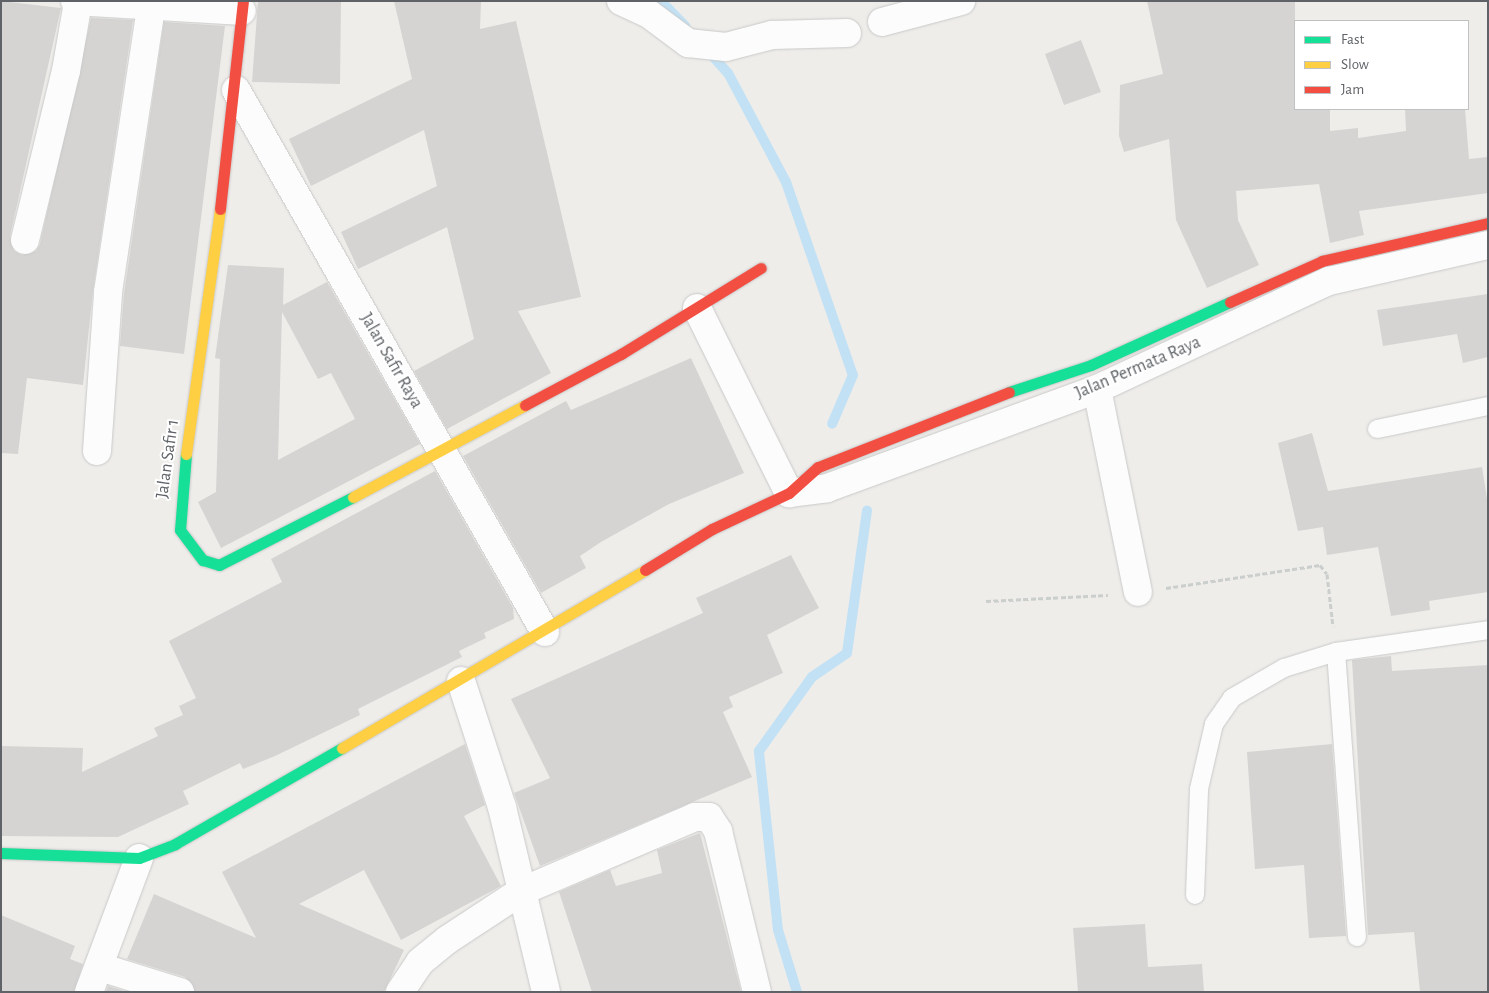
<!DOCTYPE html>
<html>
<head>
<meta charset="utf-8">
<style>
	body { margin:0 }
	#map { position:relative; width:1489px; height:993px; overflow:hidden; background:#eeedea; font-family:"Alegreya Sans",sans-serif }
	div>[style] { position:absolute }
	[style*='--x'] { left:calc(var(--x)*1px); top:calc(var(--y)*1px); width:calc(var(--w)*1px); rotate:calc(var(--a)*1deg) }
	.stream>* { height:10px; margin:-5px; padding:0 5px; transform-origin:5px; border-radius:5px; background:#c2e1f4 }
	.building>* { inset:0; background:#d5d4d3 }
	.path>* { height:3px; margin-top:-1.5px; transform-origin:0; background:repeating-linear-gradient(90deg,#cacecc 0 5px,transparent 0 7.5px) }
	.roads { filter:drop-shadow(0 0 1px #c9c9c9) drop-shadow(0 0 1px #c9c9c9) }
	.lane>* { height:18px; margin:-9px; padding:0 9px; transform-origin:9px; border-radius:9px; background:#fcfcfc }
	.street>* { height:28px; margin:-14px; padding:0 14px; transform-origin:14px; border-radius:14px; background:#fcfcfc }
	.fast>* { height:11px; margin:-5.5px; padding:0 5.5px; transform-origin:5.5px; border-radius:5.5px; background:#16e098 }
	.slow>* { height:11px; margin:-5.5px; padding:0 5.5px; transform-origin:5.5px; border-radius:5.5px; background:#ffcf43 }
	.jam>* { height:11px; margin:-5.5px; padding:0 5.5px; transform-origin:5.5px; border-radius:5.5px; background:#f24e42 }
	span { translate:-50% -50%; white-space:nowrap; text-align:center; line-height:1.15; -webkit-text-stroke:4px #fff; paint-order:stroke }
	.street-label { font-size:18px; color:#5f6367 }
	.frame { position:absolute; inset:0; border:2px solid #5f6367; pointer-events:none }
	.legend { position:absolute; left:1294px; top:20px; width:175px; height:90px; box-sizing:border-box; background:#fff; border:1px solid #bfc1c2; margin:0; padding:6px 9px; list-style:none; font-size:15px; color:#5f6367 }
	.legend li { display:flex; align-items:center; gap:10px; height:25px }
	.legend b { width:25px; border:1px solid #bfc1c2 }
</style>
</head>
<body>
<div id="map">
	<div class="stream">
		<div style="--x:661;--y:1;--w:35;--a:46"></div>
		<div style="--x:708;--y:51;--w:30;--a:48"></div>
		<div style="--x:728;--y:73;--w:123;--a:62"></div>
		<div style="--x:786;--y:182;--w:204;--a:70.9"></div>
		<div style="--x:853;--y:375;--w:53;--a:113.2"></div>
		<div style="--x:797;--y:992;--w:65;--a:-107"></div>
		<div style="--x:778;--y:930;--w:180;--a:-96.1"></div>
		<div style="--x:759;--y:751;--w:91;--a:-54.4"></div>
		<div style="--x:812;--y:677;--w:42;--a:-34.4"></div>
		<div style="--x:847;--y:653;--w:144;--a:-82"></div>
	</div>
	<div class="building">
		<div style="clip-path:polygon(1px 1px,61px 8px,10px 236px,14px 251px,22px 255px,36px 251px,40px 244px,91px 18px,133px 20px,93px 290px,83px 385px,27px 378px,18px 454px,1px 453px)"></div>
		<div style="clip-path:polygon(258px 1px,341px 1px,340px 84px,252px 82px)"></div>
		<div style="clip-path:polygon(394px 1px,481px 1px,480px 29px,516px 21px,581px 297px,518px 311px,551px 373px,447px 429px,414px 371px,474px 339px,447px 227px,358px 269px,341px 232px,437px 186px,424px 130px,311px 186px,289px 139px,412px 79px)"></div>
		<div style="clip-path:polygon(1147px 1px,1295px 1px,1295px 109px,1330px 109px,1330px 131px,1358px 128px,1358px 138px,1406px 131px,1405px 109px,1465px 109px,1469px 159px,1488px 157px,1488px 193px,1359px 211px,1364px 235px,1330px 243px,1319px 184px,1236px 191px,1238px 220px,1259px 265px,1207px 288px,1176px 220px,1169px 139px,1124px 152px,1119px 136px,1120px 85px,1163px 74px)"></div>
		<div style="clip-path:polygon(164px 22px,225px 26px,184px 354px,120px 346px,124px 294px)"></div>
		<div style="clip-path:polygon(1081px 40px,1101px 92px,1064px 105px,1045px 54px)"></div>
		<div style="clip-path:polygon(evenodd,228px 265px,284px 268px,283px 305px,327px 282px,420px 444px,221px 548px,198px 502px,216px 492px,220px 359px,215px 358px,228px 265px,282px 312px,318px 379px,331px 373px,355px 419px,278px 460px,282px 312px)"></div>
		<div style="clip-path:polygon(1488px 294px,1488px 357px,1463px 363px,1457px 334px,1383px 346px,1377px 310px)"></div>
		<div style="clip-path:polygon(691px 358px,744px 473px,669px 504px,601px 542px,580px 556px,586px 568px,541px 593px,463px 456px,566px 401px,571px 410px)"></div>
		<div style="clip-path:polygon(1312px 433px,1328px 491px,1482px 467px,1488px 505px,1488px 592px,1429px 601px,1430px 610px,1391px 616px,1378px 547px,1327px 555px,1323px 527px,1298px 531px,1278px 443px)"></div>
		<div style="clip-path:polygon(435px 471px,513px 608px,514px 619px,484px 633px,486px 638px,459px 651px,462px 657px,358px 709px,360px 715px,275px 756px,243px 769px,240px 763px,183px 791px,189px 804px,118px 837px,1px 836px,1px 746px,83px 748px,82px 772px,158px 736px,154px 728px,183px 715px,179px 706px,196px 698px,169px 641px,282px 582px,271px 559px)"></div>
		<div style="clip-path:polygon(791px 555px,819px 608px,767px 635px,783px 673px,729px 697px,733px 707px,723px 712px,752px 777px,540px 866px,514px 793px,550px 778px,511px 699px,703px 613px,696px 598px)"></div>
		<div style="clip-path:polygon(1391px 656px,1392px 671px,1488px 665px,1488px 992px,1420px 992px,1414px 932px,1368px 935px,1352px 660px)"></div>
		<div style="clip-path:polygon(465px 744px,485px 805px,464px 816px,501px 886px,401px 940px,364px 870px,299px 904px,404px 950px,384px 992px,195px 992px,185px 977px,127px 959px,154px 894px,256px 938px,222px 872px)"></div>
		<div style="clip-path:polygon(1332px 744px,1346px 936px,1309px 938px,1304px 865px,1255px 869px,1247px 752px)"></div>
		<div style="clip-path:polygon(700px 833px,741px 992px,592px 992px,559px 892px,610px 870px,616px 886px,662px 873px,657px 850px)"></div>
		<div style="clip-path:polygon(1px 915px,75px 946px,70px 959px,83px 964px,74px 992px,1px 992px)"></div>
		<div style="clip-path:polygon(1145px 924px,1148px 967px,1202px 964px,1204px 992px,1078px 992px,1073px 928px)"></div>
		<div style="clip-path:polygon(108px 986px,127px 992px,106px 992px)"></div>
	</div>
	<div class="path">
		<div style="--x:1166;--y:588;--w:156;--a:-8.5"></div>
		<div style="--x:1320;--y:565;--w:11;--a:52"></div>
		<div style="--x:1327;--y:574;--w:53;--a:83.5"></div>
		<div style="--x:986;--y:601;--w:122;--a:-2.8"></div>
	</div>
	<div class="roads">
		<div class="lane">
			<div style="--x:1377;--y:429;--w:113;--a:-11.7"></div>
			<div style="--x:1336;--y:652;--w:286;--a:85.8"></div>
			<div style="--x:1195;--y:895;--w:106;--a:-87.8"></div>
			<div style="--x:1199;--y:789;--w:67;--a:-77"></div>
			<div style="--x:1214;--y:724;--w:32;--a:-55"></div>
			<div style="--x:1232;--y:698;--w:60;--a:-30"></div>
			<div style="--x:1284;--y:668;--w:54;--a:-17.1"></div>
			<div style="--x:1336;--y:652;--w:154;--a:-8.2"></div>
		</div>
		<div class="street">
			<div style="--x:75;--y:1;--w:167;--a:3.4"></div>
			<div style="--x:621;--y:1;--w:31;--a:25"></div>
			<div style="--x:649;--y:14;--w:49;--a:36.6"></div>
			<div style="--x:688;--y:43;--w:38;--a:6"></div>
			<div style="--x:726;--y:47;--w:48;--a:-14.6"></div>
			<div style="--x:772;--y:35;--w:75;--a:-1.5"></div>
			<div style="--x:882;--y:22;--w:82;--a:-14.9"></div>
			<div style="--x:236;--y:90;--w:624;--a:60.31"></div>
			<div style="--x:25;--y:240;--w:174;--a:-76.4"></div>
			<div style="--x:66;--y:71;--w:70;--a:-80.1"></div>
			<div style="--x:697;--y:308;--w:207;--a:63.6"></div>
			<div style="--x:789;--y:493;--w:38;--a:-7"></div>
			<div style="--x:827;--y:488;--w:288;--a:-20.1"></div>
			<div style="--x:1097;--y:389;--w:256;--a:-25"></div>
			<div style="--x:1329;--y:281;--w:163;--a:-12.8"></div>
			<div style="--x:1097;--y:389;--w:207;--a:78.6"></div>
			<div style="--x:97;--y:451;--w:159;--a:-86"></div>
			<div style="--x:108;--y:292;--w:289;--a:-81.4"></div>
			<div style="--x:461;--y:681;--w:133;--a:72"></div>
			<div style="--x:502;--y:807;--w:190;--a:76.6"></div>
			<div style="--x:100;--y:967;--w:84;--a:17.4"></div>
			<div style="--x:89;--y:992;--w:143;--a:-69.5"></div>
			<div style="--x:400;--y:992;--w:36;--a:-56"></div>
			<div style="--x:420;--y:962;--w:35;--a:-39"></div>
			<div style="--x:447;--y:940;--w:87;--a:-33.3"></div>
			<div style="--x:520;--y:892;--w:190;--a:-23.2"></div>
			<div style="--x:695;--y:817;--w:14;--a:0"></div>
			<div style="--x:709;--y:817;--w:17;--a:57"></div>
			<div style="--x:718;--y:831;--w:166;--a:76.4"></div>
		</div>
		<div class="fast">
			<div style="--x:1009;--y:392;--w:86;--a:-18.2"></div>
			<div style="--x:1091;--y:365;--w:153;--a:-24.4"></div>
			<div style="--x:186;--y:454;--w:76;--a:94.5"></div>
			<div style="--x:180;--y:530;--w:38;--a:53"></div>
			<div style="--x:203;--y:560;--w:17;--a:17"></div>
			<div style="--x:219;--y:565;--w:150;--a:-26.9"></div>
			<div style="--x:1;--y:853;--w:138;--a:2.1"></div>
			<div style="--x:139;--y:858;--w:39;--a:-21"></div>
			<div style="--x:175;--y:844;--w:193;--a:-29.9"></div>
		</div>
		<div class="slow">
			<div style="--x:186;--y:454;--w:247;--a:-82.1"></div>
			<div style="--x:353;--y:497;--w:195;--a:-28.1"></div>
			<div style="--x:342;--y:748;--w:351;--a:-30.4"></div>
		</div>
		<div class="jam">
			<div style="--x:220;--y:209;--w:209;--a:-83.7"></div>
			<div style="--x:1230;--y:302;--w:101;--a:-24"></div>
			<div style="--x:1322;--y:261;--w:170;--a:-12.9"></div>
			<div style="--x:525;--y:405;--w:109;--a:-28"></div>
			<div style="--x:621;--y:354;--w:164;--a:-31.6"></div>
			<div style="--x:645;--y:570;--w:79;--a:-31.5"></div>
			<div style="--x:712;--y:529;--w:85;--a:-25.1"></div>
			<div style="--x:789;--y:493;--w:39;--a:-42"></div>
			<div style="--x:818;--y:467;--w:205;--a:-21.4"></div>
		</div>
	</div>
	<div class="street-label">
		<span style="left:391px;top:361px;rotate:60deg">Jalan Safir Raya</span>
		<span style="left:1138px;top:368px;rotate:-23deg">Jalan Permata Raya</span>
		<span style="left:168px;top:459px;rotate:-82deg">Jalan Safir 1</span>
	</div>
	<div class="frame"></div>
	<ul class="legend">
	<li><b style="height:6px;background:#16e098"></b>Fast</li>
	<li><b style="height:6px;background:#ffcf43"></b>Slow</li>
	<li><b style="height:6px;background:#f24e42"></b>Jam</li>
	</ul>
</div>
</body>
</html>
